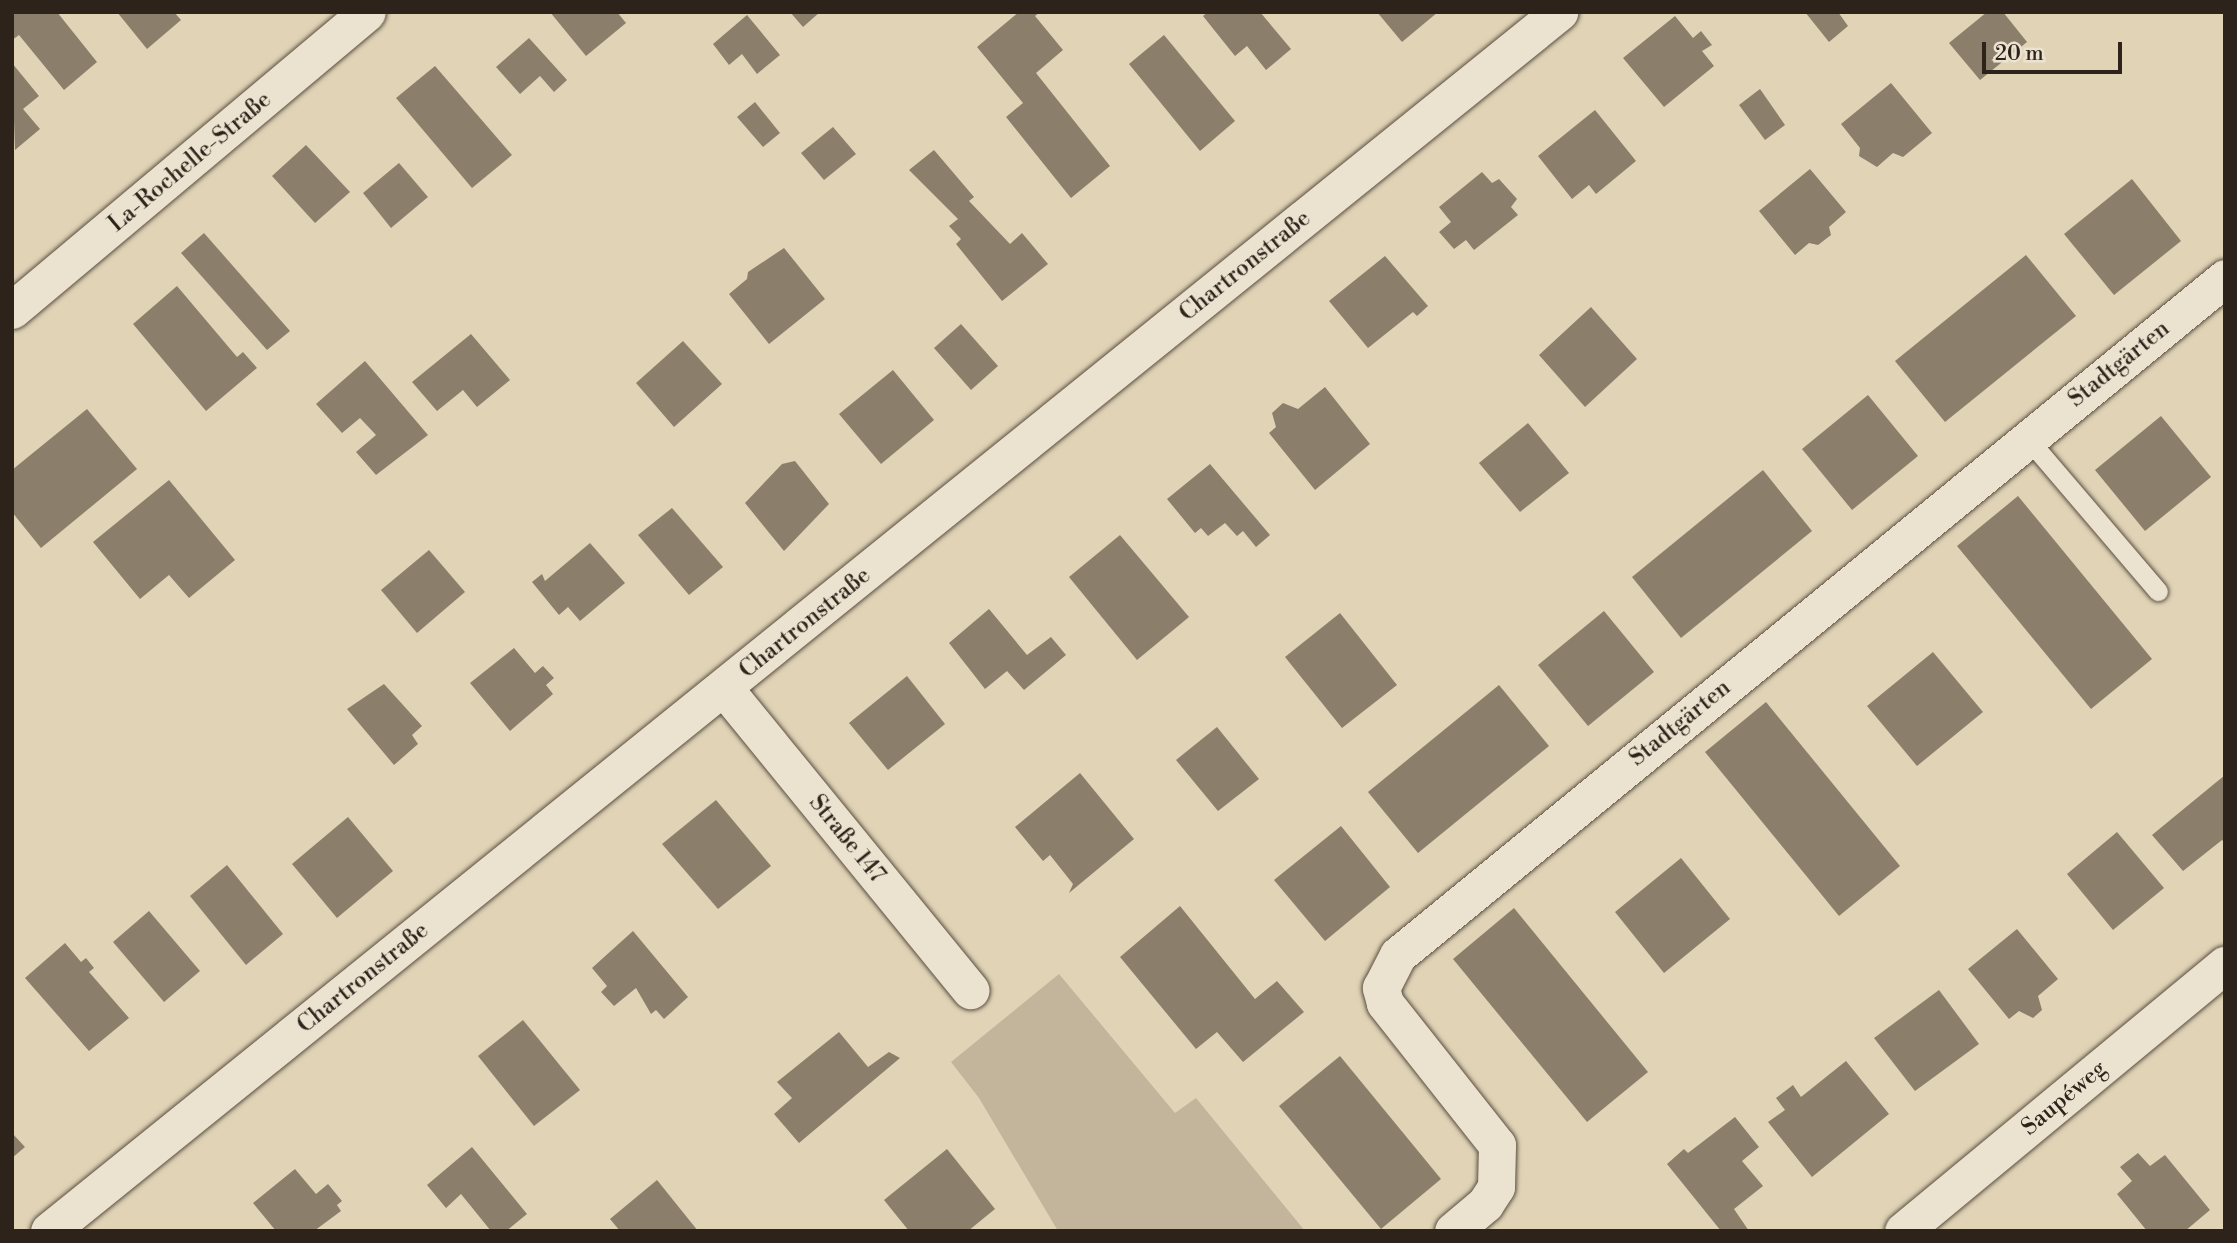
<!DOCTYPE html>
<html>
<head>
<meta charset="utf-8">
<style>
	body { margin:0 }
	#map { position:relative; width:2237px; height:1243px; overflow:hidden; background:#e0d3b6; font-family:"Libre Bodoni",serif }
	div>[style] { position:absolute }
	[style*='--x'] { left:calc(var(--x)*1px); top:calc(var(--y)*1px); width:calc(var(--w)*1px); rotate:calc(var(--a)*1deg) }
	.green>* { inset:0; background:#c2b59b }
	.building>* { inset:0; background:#8b7f6b }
	.roads { filter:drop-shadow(0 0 2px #5a4f41) drop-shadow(0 0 2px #5a4f41) }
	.lane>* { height:19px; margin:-9.5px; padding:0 9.5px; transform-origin:9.5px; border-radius:9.5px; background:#ebe2d0 }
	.street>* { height:37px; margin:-18.5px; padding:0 18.5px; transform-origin:18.5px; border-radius:18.5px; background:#ebe2d0 }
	span { translate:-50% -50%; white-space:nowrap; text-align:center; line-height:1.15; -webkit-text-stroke:7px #ebe2d0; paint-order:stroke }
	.street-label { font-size:23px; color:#2e231a }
	.frame { position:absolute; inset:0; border:14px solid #2e231a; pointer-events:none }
	.scale { position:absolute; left:1982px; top:42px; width:140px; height:32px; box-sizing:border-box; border:4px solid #2e231a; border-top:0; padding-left:9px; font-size:21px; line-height:24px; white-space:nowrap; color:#2e231a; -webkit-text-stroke:5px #ebe2d0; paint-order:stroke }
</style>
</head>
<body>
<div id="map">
	<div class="green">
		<div style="clip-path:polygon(1059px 974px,1175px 1113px,1196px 1098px,1305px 1231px,1058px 1231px,979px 1098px,951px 1062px)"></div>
	</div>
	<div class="building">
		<div style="clip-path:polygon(12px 12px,57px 12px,97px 62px,64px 90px,19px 35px,12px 40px)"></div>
		<div style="clip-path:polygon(117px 12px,174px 12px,181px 20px,147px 49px)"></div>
		<div style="clip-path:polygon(550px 12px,617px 12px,626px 23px,586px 56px)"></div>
		<div style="clip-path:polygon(790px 12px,820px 12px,803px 27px)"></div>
		<div style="clip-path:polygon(1019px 12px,1040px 12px,1035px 16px,1063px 50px,1036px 73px,1110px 166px,1071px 198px,1006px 117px,1023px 103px,977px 47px)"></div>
		<div style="clip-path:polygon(1208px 12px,1260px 12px,1291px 49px,1266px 70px,1247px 46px,1235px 56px,1203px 16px)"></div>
		<div style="clip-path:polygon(1377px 12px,1438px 12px,1402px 42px)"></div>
		<div style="clip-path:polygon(1805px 12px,1838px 12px,1848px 26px,1829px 42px)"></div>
		<div style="clip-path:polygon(1987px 12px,2003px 12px,2027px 42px,1980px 80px,1949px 43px)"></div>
		<div style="clip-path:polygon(747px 15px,780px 55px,757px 74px,742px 54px,729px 65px,713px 44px)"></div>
		<div style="clip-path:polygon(1675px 16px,1693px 38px,1701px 31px,1712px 45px,1702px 51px,1714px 66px,1664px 107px,1623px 58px)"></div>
		<div style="clip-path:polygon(1164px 35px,1235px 121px,1200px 151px,1129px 64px)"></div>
		<div style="clip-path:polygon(529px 38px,567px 80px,554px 92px,540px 76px,520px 94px,496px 67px)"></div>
		<div style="clip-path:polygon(12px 63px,39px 96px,23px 109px,40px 129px,15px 150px)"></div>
		<div style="clip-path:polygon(435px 66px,512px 155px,472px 188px,396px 98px)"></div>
		<div style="clip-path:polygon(1891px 83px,1932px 133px,1903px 157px,1893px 153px,1877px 167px,1859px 156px,1860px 148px,1841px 124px)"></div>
		<div style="clip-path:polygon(1760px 89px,1785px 125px,1765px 140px,1739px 105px)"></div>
		<div style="clip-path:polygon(755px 102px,780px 133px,763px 147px,737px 117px)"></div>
		<div style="clip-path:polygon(1595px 110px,1636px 161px,1596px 194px,1589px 185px,1572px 199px,1538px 156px)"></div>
		<div style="clip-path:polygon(833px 127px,856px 154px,824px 180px,801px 153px)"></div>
		<div style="clip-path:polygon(306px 145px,350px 192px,315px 223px,272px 176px)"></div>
		<div style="clip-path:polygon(934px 150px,974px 197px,969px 201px,1010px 244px,1022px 233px,1048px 264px,1002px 301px,956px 244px,961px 239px,949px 226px,958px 219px,909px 170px)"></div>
		<div style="clip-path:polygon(399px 163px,428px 197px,391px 228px,363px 193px)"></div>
		<div style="clip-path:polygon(1810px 169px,1846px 212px,1829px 227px,1831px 235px,1818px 245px,1809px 243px,1795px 255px,1759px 211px)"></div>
		<div style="clip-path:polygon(1482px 172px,1492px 183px,1499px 179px,1517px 199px,1511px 207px,1518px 215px,1474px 250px,1466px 240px,1454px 249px,1439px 232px,1451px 222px,1439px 207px)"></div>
		<div style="clip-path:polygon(2132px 179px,2181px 241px,2114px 295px,2064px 234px)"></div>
		<div style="clip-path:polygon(204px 233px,290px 331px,267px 350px,181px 253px)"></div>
		<div style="clip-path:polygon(784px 248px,825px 299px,769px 344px,729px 294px,747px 279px,748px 272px)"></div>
		<div style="clip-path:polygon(2026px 255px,2076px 316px,1945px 422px,1895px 361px)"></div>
		<div style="clip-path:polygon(1385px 256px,1428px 306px,1417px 316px,1413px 312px,1368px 348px,1329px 301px)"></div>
		<div style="clip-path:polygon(177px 286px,237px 357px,243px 352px,257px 368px,206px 411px,133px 324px)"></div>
		<div style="clip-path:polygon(1591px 307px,1637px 359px,1585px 407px,1539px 355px)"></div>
		<div style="clip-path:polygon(961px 324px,998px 366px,971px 390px,934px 348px)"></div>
		<div style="clip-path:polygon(471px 334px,510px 380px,477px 407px,463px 390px,437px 411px,412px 382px)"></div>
		<div style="clip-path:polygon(683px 341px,722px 384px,674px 427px,636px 383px)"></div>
		<div style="clip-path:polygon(365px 361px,428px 435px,376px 475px,356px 452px,376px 435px,360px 418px,342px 433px,316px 404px)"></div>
		<div style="clip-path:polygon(893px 370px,934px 420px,881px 464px,839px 414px)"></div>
		<div style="clip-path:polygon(1325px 387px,1370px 444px,1315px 490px,1269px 433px,1276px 427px,1272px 413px,1283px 403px,1298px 409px)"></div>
		<div style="clip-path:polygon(1868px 395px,1918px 456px,1852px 510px,1802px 449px)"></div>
		<div style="clip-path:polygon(87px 409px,137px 469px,41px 548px,12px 512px,12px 470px)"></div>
		<div style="clip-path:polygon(2161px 416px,2211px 477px,2145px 531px,2095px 470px)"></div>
		<div style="clip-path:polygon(1528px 423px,1569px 473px,1520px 512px,1479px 463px)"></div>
		<div style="clip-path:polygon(795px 461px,829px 504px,784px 551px,745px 503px,782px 464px)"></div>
		<div style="clip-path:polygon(1210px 464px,1270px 535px,1256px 547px,1243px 531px,1237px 536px,1225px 523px,1208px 536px,1201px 528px,1195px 533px,1167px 499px)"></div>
		<div style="clip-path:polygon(1763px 470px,1812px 531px,1681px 638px,1632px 577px)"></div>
		<div style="clip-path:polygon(169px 480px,235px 560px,189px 598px,169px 575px,140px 599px,93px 542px)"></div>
		<div style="clip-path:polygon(2018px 496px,2152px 659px,2091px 709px,1957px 546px)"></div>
		<div style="clip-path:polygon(672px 508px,723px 567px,689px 595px,638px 535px)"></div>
		<div style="clip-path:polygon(1120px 535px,1189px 617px,1137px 660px,1069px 577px)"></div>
		<div style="clip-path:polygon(590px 543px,625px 583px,580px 621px,568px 607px,559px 615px,532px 582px,542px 574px,545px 581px)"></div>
		<div style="clip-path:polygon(429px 550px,465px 592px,417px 633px,381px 590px)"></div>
		<div style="clip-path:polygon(989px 609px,1027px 655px,1051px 637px,1066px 655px,1024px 690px,1007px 671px,985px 689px,949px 643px)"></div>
		<div style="clip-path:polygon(1604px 611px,1654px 672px,1588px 726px,1538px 665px)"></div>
		<div style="clip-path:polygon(1340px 613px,1397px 685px,1342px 728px,1285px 657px)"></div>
		<div style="clip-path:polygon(514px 648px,535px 673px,543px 666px,554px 678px,546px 685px,553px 694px,510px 731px,470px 683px)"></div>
		<div style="clip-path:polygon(1933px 652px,1983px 712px,1917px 766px,1867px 706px)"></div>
		<div style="clip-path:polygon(907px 676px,945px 724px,888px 770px,849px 723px)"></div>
		<div style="clip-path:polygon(384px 684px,422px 726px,412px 735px,418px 744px,394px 765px,347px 709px)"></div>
		<div style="clip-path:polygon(1499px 685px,1549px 746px,1418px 853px,1368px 792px)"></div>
		<div style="clip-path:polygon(1766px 702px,1900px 866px,1839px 916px,1705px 752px)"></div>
		<div style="clip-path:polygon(1217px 727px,1259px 779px,1218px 811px,1176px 760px)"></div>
		<div style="clip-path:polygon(1080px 773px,1134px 839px,1069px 893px,1073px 884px,1050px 855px,1043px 861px,1015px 827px)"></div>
		<div style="clip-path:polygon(2225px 775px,2225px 843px,2222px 840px,2183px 871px,2152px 835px)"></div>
		<div style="clip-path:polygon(716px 800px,771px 866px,718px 909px,662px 844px)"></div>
		<div style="clip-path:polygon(348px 817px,393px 871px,337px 918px,292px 864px)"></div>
		<div style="clip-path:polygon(1341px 826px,1390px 887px,1325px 941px,1274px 880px)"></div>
		<div style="clip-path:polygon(2117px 832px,2164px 888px,2113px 930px,2067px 874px)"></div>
		<div style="clip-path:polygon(1681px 858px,1730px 919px,1664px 973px,1615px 912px)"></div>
		<div style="clip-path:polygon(227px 865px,283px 934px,246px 965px,190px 896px)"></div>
		<div style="clip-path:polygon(1180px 906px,1255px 999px,1277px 981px,1304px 1012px,1243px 1062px,1217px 1032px,1196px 1049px,1120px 957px)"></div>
		<div style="clip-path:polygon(1514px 908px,1648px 1072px,1587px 1122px,1453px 959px)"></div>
		<div style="clip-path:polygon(149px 911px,200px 971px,164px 1002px,113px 942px)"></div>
		<div style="clip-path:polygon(2017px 929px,2058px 979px,2038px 996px,2042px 1010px,2033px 1018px,2019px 1011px,2009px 1019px,1968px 969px)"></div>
		<div style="clip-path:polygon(633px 931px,688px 997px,664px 1019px,656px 1010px,651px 1014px,636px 988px,614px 1006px,601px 992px,607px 986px,592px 968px)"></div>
		<div style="clip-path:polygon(65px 943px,81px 962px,86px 958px,94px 968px,89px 972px,129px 1018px,89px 1051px,25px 978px)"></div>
		<div style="clip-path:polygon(1939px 990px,1979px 1044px,1915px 1091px,1874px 1038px)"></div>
		<div style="clip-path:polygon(523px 1020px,580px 1090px,534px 1126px,478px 1056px)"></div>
		<div style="clip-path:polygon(839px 1032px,868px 1067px,889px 1052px,900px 1058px,799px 1143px,774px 1114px,792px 1098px,777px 1082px)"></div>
		<div style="clip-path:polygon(1340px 1056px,1441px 1179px,1381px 1229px,1279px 1106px)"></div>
		<div style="clip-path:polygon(1846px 1061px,1889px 1114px,1812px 1177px,1768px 1122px,1785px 1110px,1776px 1098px,1793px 1085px,1801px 1097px)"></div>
		<div style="clip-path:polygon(1735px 1117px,1759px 1147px,1742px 1161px,1763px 1186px,1734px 1209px,1749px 1231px,1721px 1231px,1667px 1164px,1684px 1149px,1688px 1153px)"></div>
		<div style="clip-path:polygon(12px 1133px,25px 1147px,12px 1158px)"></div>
		<div style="clip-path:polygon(472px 1147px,527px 1214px,506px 1231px,491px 1231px,461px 1194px,446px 1208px,427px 1185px)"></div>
		<div style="clip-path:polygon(947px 1149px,995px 1209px,968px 1231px,909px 1231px,884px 1200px)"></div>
		<div style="clip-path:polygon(2138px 1153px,2150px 1166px,2165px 1155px,2210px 1210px,2185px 1231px,2147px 1231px,2117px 1194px,2132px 1181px,2120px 1167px)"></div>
		<div style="clip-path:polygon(295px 1169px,316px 1194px,328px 1184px,342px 1201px,337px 1205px,341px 1211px,314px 1231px,276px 1231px,253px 1203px)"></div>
		<div style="clip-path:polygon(657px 1180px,698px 1231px,620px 1231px,610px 1219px)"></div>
	</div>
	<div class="roads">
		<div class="lane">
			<div style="--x:2028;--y:439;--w:200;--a:49.5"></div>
		</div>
		<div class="street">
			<div style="--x:12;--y:310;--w:463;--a:-40"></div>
			<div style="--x:724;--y:688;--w:390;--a:50.8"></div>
			<div style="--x:49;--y:1231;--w:1941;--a:-38.91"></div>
			<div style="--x:1453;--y:1231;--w:42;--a:-40.2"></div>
			<div style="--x:1485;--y:1204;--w:20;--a:-57"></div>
			<div style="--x:1496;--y:1187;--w:42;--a:-88.6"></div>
			<div style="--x:1497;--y:1145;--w:181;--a:-128.3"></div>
			<div style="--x:1385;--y:1003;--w:16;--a:-105"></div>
			<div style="--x:1381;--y:988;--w:37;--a:-63"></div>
			<div style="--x:1398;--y:955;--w:1069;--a:-39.3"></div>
			<div style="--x:1903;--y:1231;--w:418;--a:-39.6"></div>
		</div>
	</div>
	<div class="street-label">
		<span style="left:190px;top:162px;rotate:-40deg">La-Rochelle-Straße</span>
		<span style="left:1245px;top:266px;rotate:-39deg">Chartronstraße</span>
		<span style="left:2119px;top:364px;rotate:-39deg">Stadtgärten</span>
		<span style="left:805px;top:623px;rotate:-39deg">Chartronstraße</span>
		<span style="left:1680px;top:723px;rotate:-39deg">Stadtgärten</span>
		<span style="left:847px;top:839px;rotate:51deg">Straße 147</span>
		<span style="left:363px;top:978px;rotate:-39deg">Chartronstraße</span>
		<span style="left:2064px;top:1098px;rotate:-40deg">Saupéweg</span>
	</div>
	<div class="frame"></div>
	<div class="scale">20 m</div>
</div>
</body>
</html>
